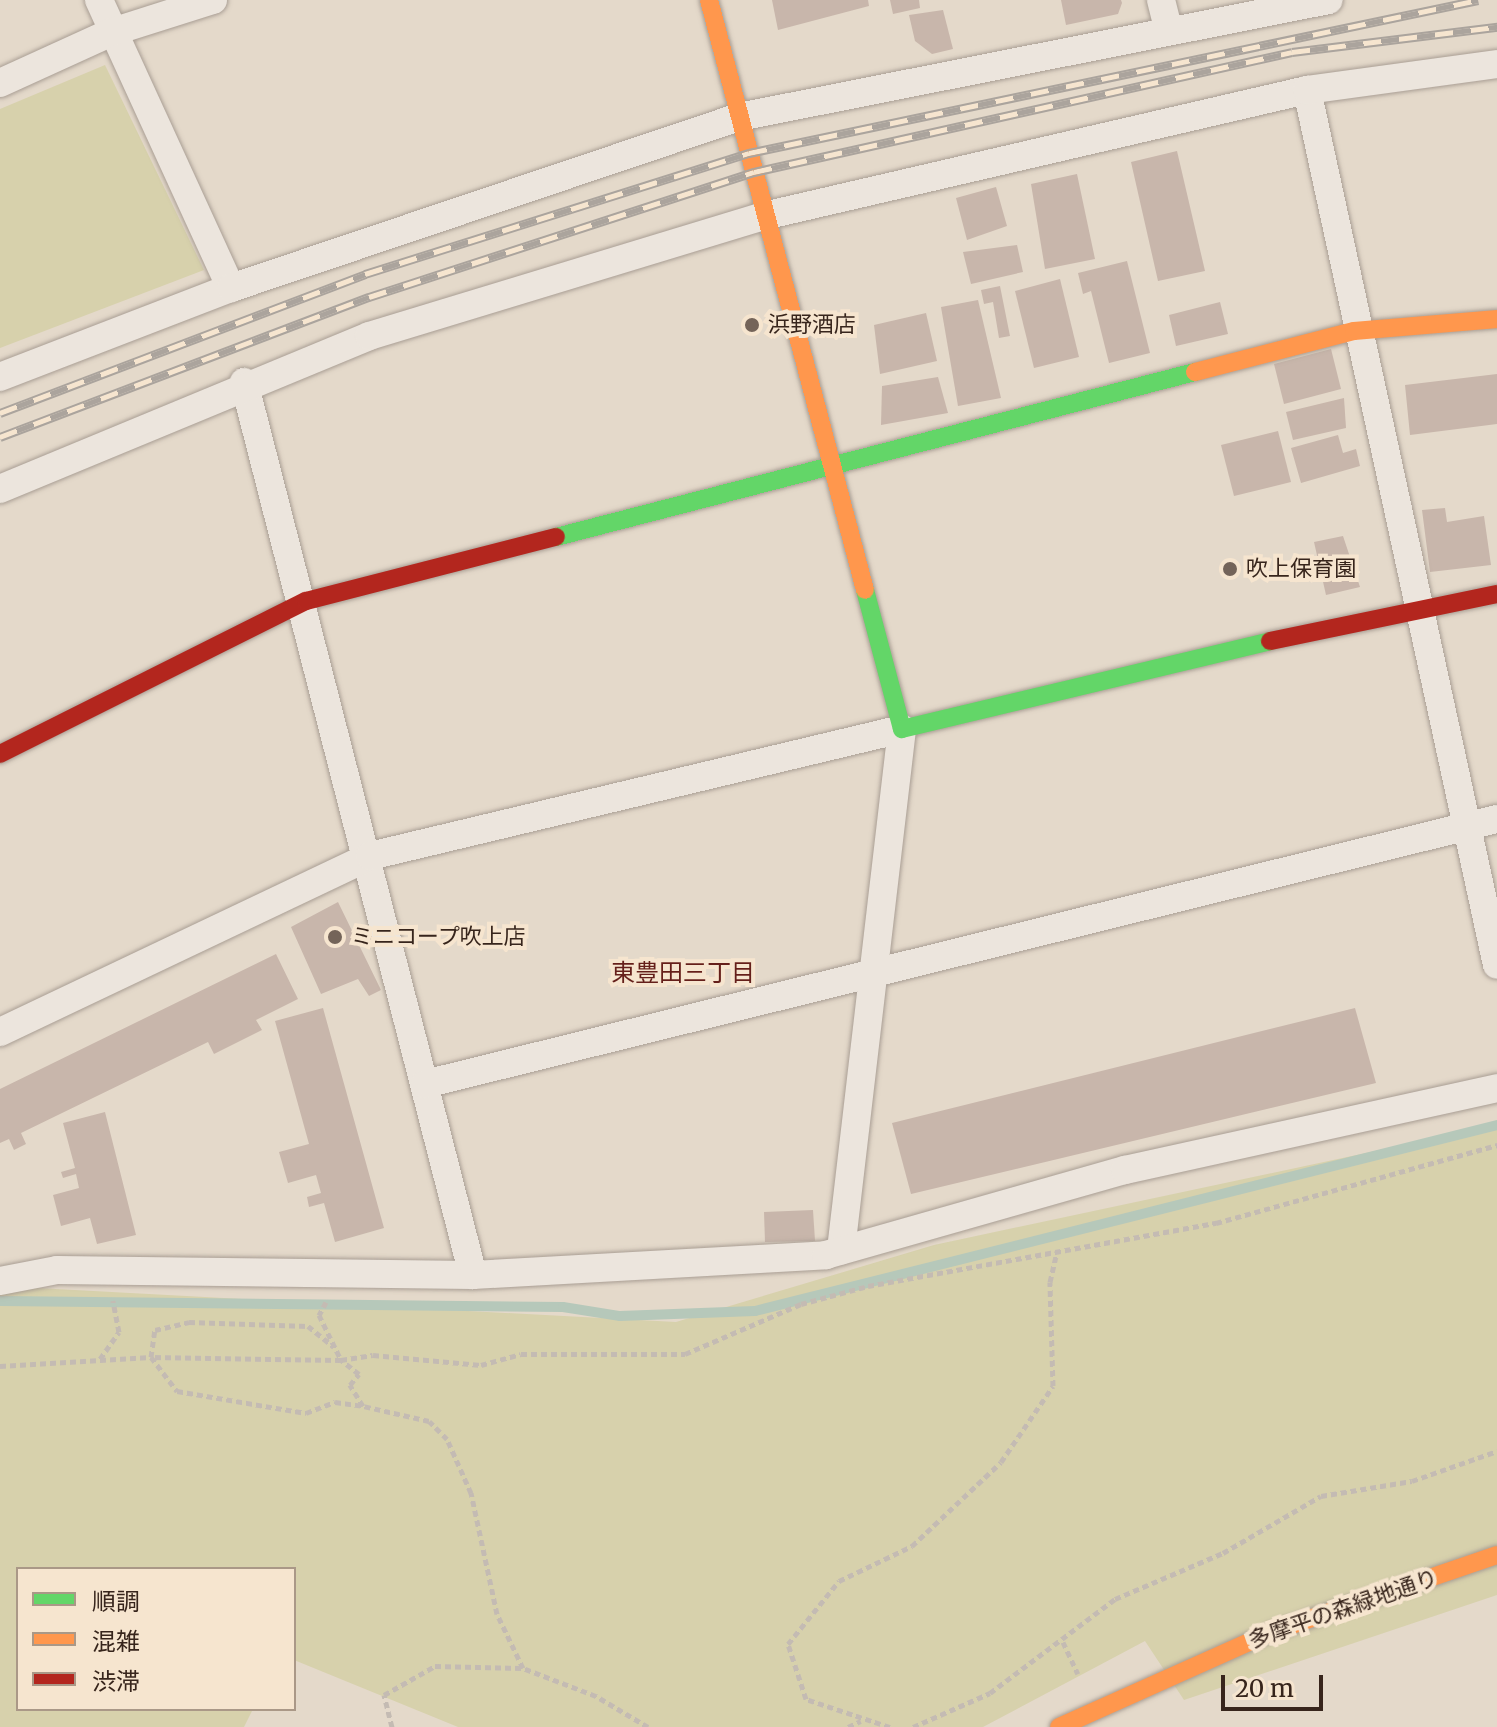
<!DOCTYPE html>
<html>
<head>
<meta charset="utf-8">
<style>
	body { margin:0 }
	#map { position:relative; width:1497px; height:1727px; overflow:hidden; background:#e4d9ca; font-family:Merriweather,"Noto Sans JP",serif }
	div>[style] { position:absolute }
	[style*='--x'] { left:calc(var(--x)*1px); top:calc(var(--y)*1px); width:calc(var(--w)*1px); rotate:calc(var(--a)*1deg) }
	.green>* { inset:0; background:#d7d1ac }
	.stream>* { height:10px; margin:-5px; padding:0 5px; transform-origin:5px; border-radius:5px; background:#b6c8ba }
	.building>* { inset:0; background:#c8b6ab }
	.path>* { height:5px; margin-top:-2.5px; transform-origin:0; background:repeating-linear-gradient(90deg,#c4bbb3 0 6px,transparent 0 10px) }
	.roads { filter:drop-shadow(0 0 2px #a99e94) drop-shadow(0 0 2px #a99e94) }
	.street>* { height:28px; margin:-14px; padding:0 14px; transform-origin:14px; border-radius:14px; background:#ece5dd }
	.fast>* { height:18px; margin:-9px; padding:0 9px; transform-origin:9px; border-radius:9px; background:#63d668 }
	.slow>* { height:18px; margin:-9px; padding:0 9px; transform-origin:9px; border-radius:9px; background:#ff974d }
	.jam>* { height:18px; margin:-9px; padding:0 9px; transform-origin:9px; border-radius:9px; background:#b3261e }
	.rail>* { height:9px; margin-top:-4.5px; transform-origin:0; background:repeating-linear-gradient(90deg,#f6e5cf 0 18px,#aba49d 0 36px); box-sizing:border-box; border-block:2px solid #aba49d }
	.dots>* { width:22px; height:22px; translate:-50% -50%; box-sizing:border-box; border:4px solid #f6e5cf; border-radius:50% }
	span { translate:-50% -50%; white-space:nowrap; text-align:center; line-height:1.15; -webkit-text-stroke:8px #f6e5cf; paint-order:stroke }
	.poi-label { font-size:22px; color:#37251c }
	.left { translate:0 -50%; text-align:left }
	.street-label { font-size:22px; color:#37251c }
	.neighbourhood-label { font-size:24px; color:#651f1a }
	.legend { position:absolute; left:16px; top:1567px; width:280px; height:144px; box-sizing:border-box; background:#f6e5cf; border:2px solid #aa9887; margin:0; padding:10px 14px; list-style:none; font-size:24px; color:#37251c }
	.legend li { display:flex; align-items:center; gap:16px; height:40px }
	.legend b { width:40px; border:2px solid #aa9887 }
	.scale { position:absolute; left:1221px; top:1675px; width:102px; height:36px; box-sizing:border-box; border:4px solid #37251c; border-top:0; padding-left:10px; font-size:24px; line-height:28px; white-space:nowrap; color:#37251c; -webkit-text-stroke:6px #f6e5cf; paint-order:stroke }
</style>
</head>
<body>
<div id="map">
	<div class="green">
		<div style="clip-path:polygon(105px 65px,204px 270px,0 348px,0 109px)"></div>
		<div style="clip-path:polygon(1497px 1125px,1497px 1595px,1184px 1700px,1145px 1641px,983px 1727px,458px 1727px,294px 1660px,294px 1569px,18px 1569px,18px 1709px,253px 1709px,244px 1727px,0 1727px,0 1286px,676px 1322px,934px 1245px)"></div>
	</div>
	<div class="stream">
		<div style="--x:0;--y:1301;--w:563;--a:0.61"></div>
		<div style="--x:563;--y:1307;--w:58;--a:9"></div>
		<div style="--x:620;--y:1316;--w:135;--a:-2.1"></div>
		<div style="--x:755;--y:1311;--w:765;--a:-14.07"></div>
	</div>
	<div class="building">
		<div style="clip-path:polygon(772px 0,868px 0,869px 6px,778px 30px)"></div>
		<div style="clip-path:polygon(890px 0,919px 0,920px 8px,893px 14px)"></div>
		<div style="clip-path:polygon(1061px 0,1121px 0,1122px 3px,1118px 14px,1066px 25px)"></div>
		<div style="clip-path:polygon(943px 10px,953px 49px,932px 54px,915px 41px,909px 15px)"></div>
		<div style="clip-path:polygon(1177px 151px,1205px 271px,1158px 281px,1131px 162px)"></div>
		<div style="clip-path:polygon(1077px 174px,1095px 259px,1045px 269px,1031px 184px)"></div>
		<div style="clip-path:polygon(996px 187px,1007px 226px,967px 240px,956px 198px)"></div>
		<div style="clip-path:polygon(1017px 245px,1023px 272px,971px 284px,963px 252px)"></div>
		<div style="clip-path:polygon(1127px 261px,1150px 353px,1109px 363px,1091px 291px,1083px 294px,1078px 273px)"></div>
		<div style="clip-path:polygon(1060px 279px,1079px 357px,1034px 368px,1015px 291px)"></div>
		<div style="clip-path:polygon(1000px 286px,1010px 336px,999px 338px,993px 302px,984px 304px,981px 290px)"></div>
		<div style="clip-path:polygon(978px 300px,1001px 398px,958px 406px,941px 307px)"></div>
		<div style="clip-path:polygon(1220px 302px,1228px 334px,1176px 346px,1169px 315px)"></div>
		<div style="clip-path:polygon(926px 313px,937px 361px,880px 374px,874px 325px)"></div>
		<div style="clip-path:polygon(1331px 349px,1341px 389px,1284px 404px,1274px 364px)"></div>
		<div style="clip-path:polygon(1497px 374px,1497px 424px,1410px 435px,1405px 385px)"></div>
		<div style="clip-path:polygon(938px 377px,948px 413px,881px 425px,882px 386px)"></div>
		<div style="clip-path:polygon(1344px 398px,1346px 428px,1293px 440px,1286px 412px)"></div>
		<div style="clip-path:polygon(1278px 431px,1291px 482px,1234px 496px,1221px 445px)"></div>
		<div style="clip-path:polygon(1338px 435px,1343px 453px,1356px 449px,1360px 466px,1301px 483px,1291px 448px)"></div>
		<div style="clip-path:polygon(1445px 508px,1447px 522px,1484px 516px,1491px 565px,1430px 572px,1422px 510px)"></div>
		<div style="clip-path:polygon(1343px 536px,1360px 587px,1326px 595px,1314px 542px)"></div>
		<div style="clip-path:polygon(338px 902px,381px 990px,369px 996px,358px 979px,321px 994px,291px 927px)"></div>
		<div style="clip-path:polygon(276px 954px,298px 999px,256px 1020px,262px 1030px,214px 1054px,208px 1042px,21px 1133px,26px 1144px,14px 1150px,9px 1139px,0 1143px,0 1089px)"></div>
		<div style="clip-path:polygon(323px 1008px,384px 1228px,335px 1242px,324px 1203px,309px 1207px,307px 1197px,321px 1193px,316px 1175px,288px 1183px,279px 1152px,309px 1144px,275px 1021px)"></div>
		<div style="clip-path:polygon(1355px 1008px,1376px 1083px,911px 1194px,892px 1123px)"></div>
		<div style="clip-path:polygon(105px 1112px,136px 1235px,97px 1244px,90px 1218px,61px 1226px,53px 1195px,79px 1188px,76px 1174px,63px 1178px,61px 1172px,75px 1168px,63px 1123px)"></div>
		<div style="clip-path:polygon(813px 1210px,815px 1241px,765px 1242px,764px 1212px)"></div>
	</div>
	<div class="path">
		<div style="--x:326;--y:1302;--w:15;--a:118"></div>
		<div style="--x:319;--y:1315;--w:50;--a:63.9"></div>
		<div style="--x:341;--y:1360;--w:190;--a:-179.1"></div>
		<div style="--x:151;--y:1357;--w:27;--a:-82"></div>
		<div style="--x:155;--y:1330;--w:35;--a:-13"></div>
		<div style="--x:189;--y:1322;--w:119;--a:1.9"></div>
		<div style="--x:308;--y:1326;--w:33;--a:39"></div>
		<div style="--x:100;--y:1359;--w:33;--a:-55"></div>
		<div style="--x:119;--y:1332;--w:32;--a:-101"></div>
		<div style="--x:0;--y:1366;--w:151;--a:-3.4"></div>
		<div style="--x:151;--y:1357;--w:43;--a:52.6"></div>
		<div style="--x:177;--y:1391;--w:131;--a:9.7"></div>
		<div style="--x:306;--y:1413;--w:31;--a:-21"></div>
		<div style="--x:335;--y:1402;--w:28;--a:8"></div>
		<div style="--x:1063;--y:1642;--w:35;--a:65"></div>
		<div style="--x:392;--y:1727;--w:33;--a:-104"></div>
		<div style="--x:384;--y:1695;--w:59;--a:-29.6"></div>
		<div style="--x:435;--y:1666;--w:88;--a:1.3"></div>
		<div style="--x:648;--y:1727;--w:61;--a:-149.2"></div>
		<div style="--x:596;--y:1696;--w:78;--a:-159"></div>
		<div style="--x:523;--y:1668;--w:60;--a:-115.7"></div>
		<div style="--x:497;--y:1614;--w:124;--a:-102.1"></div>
		<div style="--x:471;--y:1493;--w:59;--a:-114"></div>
		<div style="--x:447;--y:1439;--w:25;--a:-135"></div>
		<div style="--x:429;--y:1421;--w:68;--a:-167.2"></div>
		<div style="--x:363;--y:1406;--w:25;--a:-122"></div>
		<div style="--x:350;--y:1385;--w:14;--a:-51"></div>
		<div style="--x:359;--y:1374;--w:23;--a:-142"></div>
		<div style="--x:341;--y:1360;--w:32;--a:-9"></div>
		<div style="--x:373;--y:1355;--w:108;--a:5.3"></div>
		<div style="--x:481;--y:1365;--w:41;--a:-15.4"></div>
		<div style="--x:521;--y:1354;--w:164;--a:0"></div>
		<div style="--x:685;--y:1354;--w:126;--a:-23.3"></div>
		<div style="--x:801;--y:1304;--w:69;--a:-15"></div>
		<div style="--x:868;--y:1286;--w:354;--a:-10.3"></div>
		<div style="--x:1216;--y:1223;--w:292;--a:-15.5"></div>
		<div style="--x:848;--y:1727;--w:14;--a:-25"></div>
		<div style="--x:890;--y:1727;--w:89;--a:-161.6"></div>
		<div style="--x:806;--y:1699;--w:58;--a:-108.1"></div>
		<div style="--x:788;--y:1644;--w:81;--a:-51"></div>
		<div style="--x:839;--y:1581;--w:81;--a:-25.6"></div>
		<div style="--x:912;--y:1546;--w:122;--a:-43.3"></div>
		<div style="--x:1001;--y:1462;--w:92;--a:-55.6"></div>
		<div style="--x:1053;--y:1386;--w:104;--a:-91.7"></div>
		<div style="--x:1050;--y:1282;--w:32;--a:-77"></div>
		<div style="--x:913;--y:1727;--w:84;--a:-23.8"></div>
		<div style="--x:990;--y:1693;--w:156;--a:-36.9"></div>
		<div style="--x:1115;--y:1599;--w:117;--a:-23.1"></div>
		<div style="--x:1223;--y:1553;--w:113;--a:-30.2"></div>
		<div style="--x:1321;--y:1496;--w:92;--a:-9.4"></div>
		<div style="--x:1412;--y:1481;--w:90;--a:-19.4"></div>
	</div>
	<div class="roads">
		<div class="street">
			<div style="--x:99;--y:0;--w:317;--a:65.4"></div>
			<div style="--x:1161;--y:0;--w:32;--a:76"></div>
			<div style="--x:0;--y:83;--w:123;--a:-24.5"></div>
			<div style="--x:112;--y:32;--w:106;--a:-17.6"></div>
			<div style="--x:1307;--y:90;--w:895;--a:77.75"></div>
			<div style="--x:0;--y:377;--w:248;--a:-21.1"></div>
			<div style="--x:231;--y:288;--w:536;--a:-18.6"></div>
			<div style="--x:739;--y:117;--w:601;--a:-11.22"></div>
			<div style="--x:244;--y:382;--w:922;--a:75.62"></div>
			<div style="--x:0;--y:489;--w:399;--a:-22.5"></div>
			<div style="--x:369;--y:336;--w:417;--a:-16.9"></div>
			<div style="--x:768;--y:215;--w:553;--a:-13.06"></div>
			<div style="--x:1307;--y:90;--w:192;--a:-7.8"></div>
			<div style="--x:0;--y:1032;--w:410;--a:-25.4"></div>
			<div style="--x:370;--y:856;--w:547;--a:-13.43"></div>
			<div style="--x:902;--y:729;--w:525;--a:96.68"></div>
			<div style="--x:425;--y:1084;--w:1104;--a:-13.89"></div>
			<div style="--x:0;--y:1281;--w:58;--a:-10.9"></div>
			<div style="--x:57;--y:1270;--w:416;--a:0.7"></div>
			<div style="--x:473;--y:1275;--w:354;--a:-3.2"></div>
			<div style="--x:826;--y:1255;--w:311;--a:-15.9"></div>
			<div style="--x:1125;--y:1170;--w:381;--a:-12.4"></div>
		</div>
		<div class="fast">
			<div style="--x:556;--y:537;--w:660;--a:-14.48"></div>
			<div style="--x:865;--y:590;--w:144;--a:75.1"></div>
			<div style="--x:902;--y:729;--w:378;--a:-13.4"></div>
		</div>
		<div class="slow">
			<div style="--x:709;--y:0;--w:610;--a:75.19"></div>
			<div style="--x:1195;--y:372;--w:164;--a:-14.5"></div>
			<div style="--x:1354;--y:331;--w:144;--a:-4.8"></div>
			<div style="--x:1059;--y:1727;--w:232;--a:-24.1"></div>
			<div style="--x:1271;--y:1632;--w:239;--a:-18.8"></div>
		</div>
		<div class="jam">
			<div style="--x:1270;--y:641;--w:232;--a:-11.7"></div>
			<div style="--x:0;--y:754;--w:342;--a:-26.6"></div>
			<div style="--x:306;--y:601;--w:258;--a:-14.4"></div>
		</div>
	</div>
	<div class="rail">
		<div style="--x:0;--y:413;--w:391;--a:-20.8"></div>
		<div style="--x:365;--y:274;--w:403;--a:-17.5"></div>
		<div style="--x:749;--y:153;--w:745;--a:-11.85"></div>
		<div style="--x:0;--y:437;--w:395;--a:-20.8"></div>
		<div style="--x:369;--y:297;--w:405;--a:-18"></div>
		<div style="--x:754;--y:172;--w:551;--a:-12.57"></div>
		<div style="--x:1292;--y:52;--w:207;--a:-7"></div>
	</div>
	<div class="dots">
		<div style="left:752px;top:325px;background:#746459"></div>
		<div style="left:1230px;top:569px;background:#746459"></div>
		<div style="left:335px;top:937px;background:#746459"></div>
	</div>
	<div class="poi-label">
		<span class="left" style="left:768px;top:325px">浜野酒店</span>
		<span class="left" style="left:1246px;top:569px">吹上保育園</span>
		<span class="left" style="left:351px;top:937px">ミニコープ吹上店</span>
	</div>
	<div class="street-label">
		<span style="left:1343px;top:1609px;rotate:-19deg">多摩平の森緑地通り</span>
	</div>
	<div class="neighbourhood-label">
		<span style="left:683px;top:973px">東豊田三丁目</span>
	</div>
	<ul class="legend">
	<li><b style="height:10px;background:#63d668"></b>順調</li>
	<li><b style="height:10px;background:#ff974d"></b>混雑</li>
	<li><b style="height:10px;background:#b3261e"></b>渋滞</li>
	</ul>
	<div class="scale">20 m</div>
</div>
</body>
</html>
